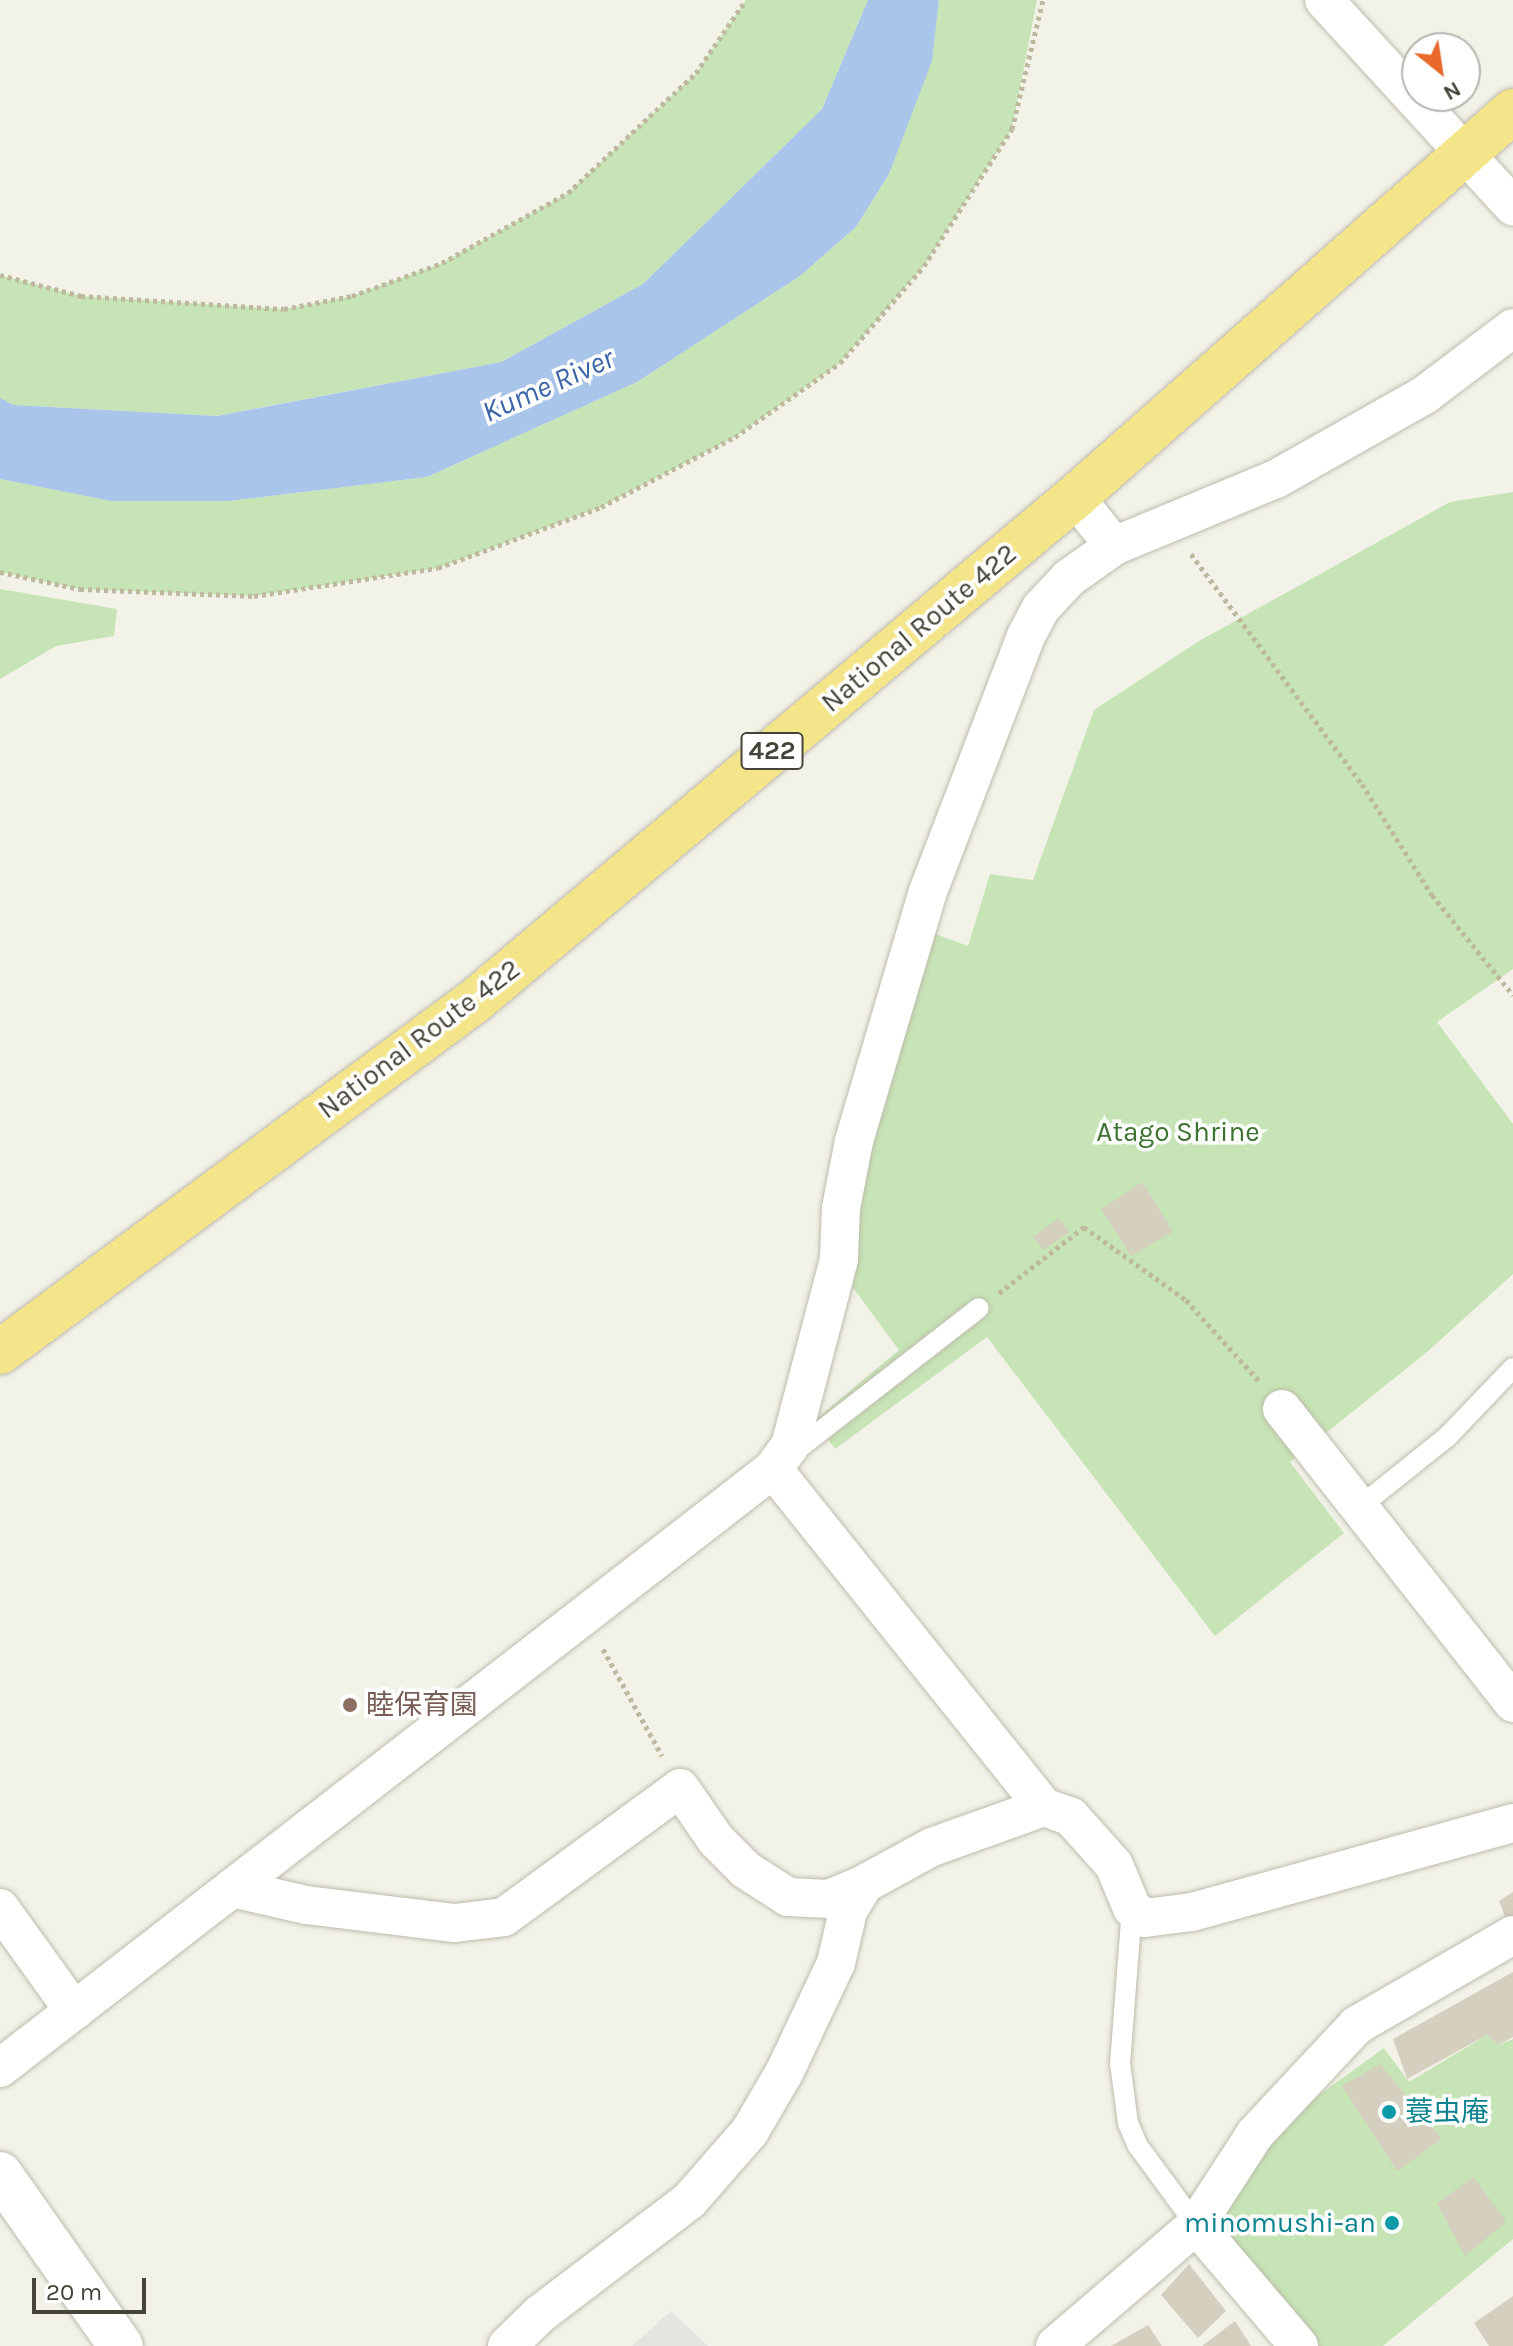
<!DOCTYPE html>
<html>
<head>
<meta charset="utf-8">
<style>
	body { margin:0 }
	#map { position:relative; width:1513px; height:2346px; overflow:hidden; background:#f3f2e9; font-family:Karla,"Noto Sans JP",sans-serif }
	div>[style] { position:absolute }
	[style*='--x'] { left:calc(var(--x)*1px); top:calc(var(--y)*1px); width:calc(var(--w)*1px); rotate:calc(var(--a)*1deg) }
	.green>* { inset:0; background:#c6e4b5 }
	.parking>* { inset:0; background:#e5e4e0 }
	.water>* { inset:0; background:#aac5ea }
	.building>* { inset:0; background:#d4cfbf }
	.path>* { height:5px; margin-top:-2.5px; transform-origin:0; background:repeating-linear-gradient(90deg,#beb99e 0 4px,transparent 0 8px) }
	.roads { filter:drop-shadow(0 0 2px #bebbac) drop-shadow(0 0 2px #bebbac) }
	.service>* { height:20px; margin:-10px; padding:0 10px; transform-origin:10px; border-radius:10px; background:#fff }
	.minor>* { height:38px; margin:-19px; padding:0 19px; transform-origin:19px; border-radius:19px; background:#fff }
	.tertiary>* { height:44px; margin:-22px; padding:0 22px; transform-origin:22px; border-radius:22px; background:#fff }
	.trunk>* { height:44px; margin:-22px; padding:0 22px; transform-origin:22px; border-radius:22px; background:#f4e58a }
	.dots>* { width:22px; height:22px; translate:-50% -50%; box-sizing:border-box; border:4px solid #fff; border-radius:50% }
	span { translate:-50% -50%; white-space:nowrap; text-align:center; line-height:1.15; -webkit-text-stroke:7px #fff; paint-order:stroke }
	.shield-label span { padding:2px 6px; background:#fff; border:2px solid; border-radius:6px; -webkit-text-stroke-width:0 }
	.shield-label { font-size:26px; color:#464338; font-weight:700 }
	.street-label { font-size:28px; color:#464338 }
	.park-label { font-size:28px; color:#3d7330 }
	.education-label { font-size:28px; color:#785e54 }
	.left { translate:0 -50%; text-align:left }
	.culture-label { font-size:28px; color:#0d838f }
	.right { translate:-100% -50%; text-align:right }
	.water-label { font-size:30px; color:#3a66a9; font-style:italic }
	.north { position:absolute; left:1401px; top:32px; width:80px; height:80px; box-sizing:border-box; background:#fff; border:2px solid #b5b4af; border-radius:50%; rotate:150deg; font-size:22px; font-weight:700; line-height:32px; text-align:center; color:#464338 }
	.north::after { content:''; display:block; margin:auto; width:28px; height:36px; background:#e8692b; clip-path:polygon(50% 0,100% 100%,50% 72%,0 100%) }
	.scale { position:absolute; left:32px; top:2278px; width:114px; height:36px; box-sizing:border-box; border:4px solid #464338; border-top:0; padding-left:10px; font-size:24px; line-height:28px; white-space:nowrap; color:#464338; -webkit-text-stroke:6px #fff; paint-order:stroke }
</style>
</head>
<body>
<div id="map">
	<div class="green">
		<div style="clip-path:polygon(746px 0,868px 0,822px 109px,643px 284px,501px 362px,216px 416px,13px 405px,0 398px,0 275px,81px 296px,284px 309px,352px 296px,442px 263px,568px 193px,696px 73px)"></div>
		<div style="clip-path:polygon(939px 0,1037px 0,1012px 129px,924px 266px,840px 363px,735px 437px,601px 507px,438px 568px,254px 596px,80px 589px,0 572px,0 479px,111px 501px,230px 501px,427px 477px,637px 382px,800px 276px,856px 227px,889px 174px,931px 61px)"></div>
		<div style="clip-path:polygon(1513px 492px,1513px 969px,1437px 1022px,1513px 1124px,1513px 1274px,1427px 1352px,1290px 1462px,1344px 1533px,1215px 1636px,987px 1337px,835px 1449px,814px 1421px,899px 1350px,851px 1285px,857px 1204px,930px 932px,968px 946px,990px 874px,1033px 880px,1094px 710px,1199px 641px,1450px 502px)"></div>
		<div style="clip-path:polygon(0 589px,117px 609px,114px 636px,56px 646px,0 679px)"></div>
		<div style="clip-path:polygon(1487px 2035px,1498px 2045px,1513px 2039px,1513px 2239px,1383px 2346px,1299px 2346px,1196px 2225px,1297px 2111px,1384px 2048px,1409px 2082px)"></div>
	</div>
	<div class="parking">
		<div style="clip-path:polygon(671px 2311px,708px 2346px,632px 2346px)"></div>
	</div>
	<div class="water">
		<div style="clip-path:polygon(868px 0,939px 0,932px 61px,889px 174px,856px 227px,800px 276px,637px 382px,427px 477px,229px 501px,111px 501px,0 479px,0 398px,13px 405px,217px 416px,501px 362px,643px 284px,822px 109px)"></div>
	</div>
	<div class="building">
		<div style="clip-path:polygon(1143px 1182px,1173px 1232px,1131px 1256px,1101px 1209px)"></div>
		<div style="clip-path:polygon(1059px 1218px,1069px 1232px,1043px 1250px,1033px 1237px)"></div>
		<div style="clip-path:polygon(1513px 1892px,1513px 1937px,1499px 1901px)"></div>
		<div style="clip-path:polygon(1513px 1972px,1513px 2037px,1498px 2045px,1487px 2035px,1407px 2079px,1393px 2039px)"></div>
		<div style="clip-path:polygon(1380px 2064px,1442px 2139px,1397px 2171px,1342px 2086px)"></div>
		<div style="clip-path:polygon(1474px 2177px,1506px 2222px,1465px 2256px,1437px 2203px)"></div>
		<div style="clip-path:polygon(1189px 2264px,1226px 2311px,1198px 2338px,1161px 2295px)"></div>
		<div style="clip-path:polygon(1513px 2296px,1513px 2346px,1489px 2346px,1474px 2323px)"></div>
		<div style="clip-path:polygon(1235px 2321px,1251px 2346px,1202px 2346px)"></div>
		<div style="clip-path:polygon(1148px 2325px,1162px 2346px,1111px 2346px)"></div>
	</div>
	<div class="path">
		<div style="--x:0;--y:275;--w:84;--a:14.5"></div>
		<div style="--x:81;--y:296;--w:203;--a:3.7"></div>
		<div style="--x:284;--y:309;--w:69;--a:-10.8"></div>
		<div style="--x:352;--y:296;--w:96;--a:-20.1"></div>
		<div style="--x:442;--y:263;--w:144;--a:-29.1"></div>
		<div style="--x:568;--y:193;--w:175;--a:-43.2"></div>
		<div style="--x:696;--y:73;--w:88;--a:-55.6"></div>
		<div style="--x:1191;--y:554;--w:287;--a:53.4"></div>
		<div style="--x:1362;--y:784;--w:131;--a:57.8"></div>
		<div style="--x:1432;--y:895;--w:129;--a:51"></div>
		<div style="--x:0;--y:572;--w:82;--a:12"></div>
		<div style="--x:80;--y:589;--w:174;--a:2.3"></div>
		<div style="--x:254;--y:596;--w:186;--a:-8.7"></div>
		<div style="--x:438;--y:568;--w:174;--a:-20.5"></div>
		<div style="--x:601;--y:507;--w:151;--a:-27.6"></div>
		<div style="--x:735;--y:437;--w:128;--a:-35.2"></div>
		<div style="--x:840;--y:363;--w:128;--a:-49.1"></div>
		<div style="--x:924;--y:266;--w:163;--a:-57.3"></div>
		<div style="--x:1012;--y:129;--w:133;--a:-76.5"></div>
		<div style="--x:999;--y:1293;--w:108;--a:-37.8"></div>
		<div style="--x:1084;--y:1227;--w:125;--a:35.6"></div>
		<div style="--x:1186;--y:1300;--w:109;--a:48"></div>
		<div style="--x:603;--y:1649;--w:122;--a:61.1"></div>
	</div>
	<div class="roads">
		<div class="service">
			<div style="--x:790;--y:1455;--w:239;--a:-37.9"></div>
			<div style="--x:1362;--y:1505;--w:109;--a:-38.7"></div>
			<div style="--x:1447;--y:1437;--w:95;--a:-46.3"></div>
			<div style="--x:1132;--y:1908;--w:155;--a:94.4"></div>
			<div style="--x:1120;--y:2063;--w:61;--a:82.4"></div>
			<div style="--x:1128;--y:2123;--w:25;--a:67"></div>
			<div style="--x:1138;--y:2146;--w:98;--a:53.7"></div>
		</div>
		<div class="minor">
			<div style="--x:1324;--y:0;--w:280;--a:47.5"></div>
			<div style="--x:1114;--y:546;--w:175;--a:-22.5"></div>
			<div style="--x:1276;--y:479;--w:172;--a:-29.5"></div>
			<div style="--x:1426;--y:394;--w:109;--a:-37.2"></div>
			<div style="--x:1282;--y:1409;--w:374;--a:51.8"></div>
			<div style="--x:773;--y:1469;--w:433;--a:51.3"></div>
			<div style="--x:232;--y:1888;--w:76;--a:12.9"></div>
			<div style="--x:306;--y:1905;--w:150;--a:6.9"></div>
			<div style="--x:455;--y:1923;--w:49;--a:-7"></div>
			<div style="--x:504;--y:1917;--w:218;--a:-36.2"></div>
			<div style="--x:680;--y:1788;--w:63;--a:55.3"></div>
			<div style="--x:716;--y:1840;--w:42;--a:45"></div>
			<div style="--x:746;--y:1870;--w:50;--a:32.7"></div>
			<div style="--x:788;--y:1897;--w:41;--a:2.8"></div>
			<div style="--x:829;--y:1899;--w:38;--a:-23"></div>
			<div style="--x:0;--y:1908;--w:127;--a:54.3"></div>
			<div style="--x:0;--y:2068;--w:978;--a:-37.77"></div>
			<div style="--x:773;--y:1469;--w:29;--a:-54"></div>
			<div style="--x:790;--y:1446;--w:193;--a:-75.3"></div>
			<div style="--x:839;--y:1259;--w:51;--a:-87.8"></div>
			<div style="--x:841;--y:1208;--w:68;--a:-79"></div>
			<div style="--x:854;--y:1141;--w:258;--a:-73.5"></div>
			<div style="--x:927;--y:894;--w:276;--a:-69"></div>
			<div style="--x:1026;--y:636;--w:32;--a:-62"></div>
			<div style="--x:1041;--y:608;--w:41;--a:-47"></div>
			<div style="--x:1069;--y:578;--w:55;--a:-35.4"></div>
			<div style="--x:1114;--y:546;--w:63;--a:-128.5"></div>
			<div style="--x:1196;--y:2225;--w:159;--a:49.6"></div>
			<div style="--x:507;--y:2346;--w:46;--a:-44.1"></div>
			<div style="--x:540;--y:2314;--w:187;--a:-37.2"></div>
			<div style="--x:689;--y:2201;--w:93;--a:-48.9"></div>
			<div style="--x:750;--y:2131;--w:69;--a:-59.7"></div>
			<div style="--x:785;--y:2071;--w:119;--a:-64.7"></div>
			<div style="--x:836;--y:1963;--w:53;--a:-77"></div>
			<div style="--x:848;--y:1911;--w:31;--a:-59"></div>
			<div style="--x:864;--y:1884;--w:77;--a:-28.6"></div>
			<div style="--x:932;--y:1847;--w:119;--a:-19.7"></div>
			<div style="--x:1044;--y:1807;--w:29;--a:20"></div>
			<div style="--x:1071;--y:1817;--w:64;--a:48.1"></div>
			<div style="--x:1114;--y:1865;--w:47;--a:67.3"></div>
			<div style="--x:1132;--y:1908;--w:16;--a:38"></div>
			<div style="--x:1145;--y:1918;--w:47;--a:-7.3"></div>
			<div style="--x:1192;--y:1912;--w:333;--a:-15.5"></div>
			<div style="--x:1055;--y:2346;--w:186;--a:-40.6"></div>
			<div style="--x:1196;--y:2225;--w:108;--a:-57"></div>
			<div style="--x:1255;--y:2134;--w:149;--a:-46.9"></div>
			<div style="--x:1357;--y:2025;--w:180;--a:-30"></div>
		</div>
		<div class="tertiary">
			<div style="--x:0;--y:2174;--w:210;--a:54.9"></div>
		</div>
		<div class="trunk">
			<div style="--x:0;--y:1352;--w:592;--a:-36.48"></div>
			<div style="--x:476;--y:1000;--w:782;--a:-40.02"></div>
			<div style="--x:1075;--y:497;--w:584;--a:-41.39"></div>
		</div>
	</div>
	<div class="dots">
		<div style="left:350px;top:1705px;background:#8d6e63"></div>
		<div style="left:1389px;top:2112px;background:#0f9aa8"></div>
		<div style="left:1392px;top:2223px;background:#0f9aa8"></div>
	</div>
	<div class="shield-label">
		<span style="left:772px;top:751px">422</span>
	</div>
	<div class="street-label">
		<span style="left:919px;top:628px;rotate:-40deg">National Route 422</span>
		<span style="left:419px;top:1039px;rotate:-37deg">National Route 422</span>
	</div>
	<div class="park-label">
		<span style="left:1178px;top:1132px">Atago Shrine</span>
	</div>
	<div class="education-label">
		<span class="left" style="left:366px;top:1705px">睦保育園</span>
	</div>
	<div class="culture-label">
		<span class="left" style="left:1405px;top:2112px">蓑虫庵</span>
		<span class="right" style="left:1376px;top:2223px">minomushi-an</span>
	</div>
	<div class="water-label">
		<span style="left:548px;top:385px;rotate:-24deg">Kume River</span>
	</div>
	<div class="north">N</div>
	<div class="scale">20 m</div>
</div>
</body>
</html>
